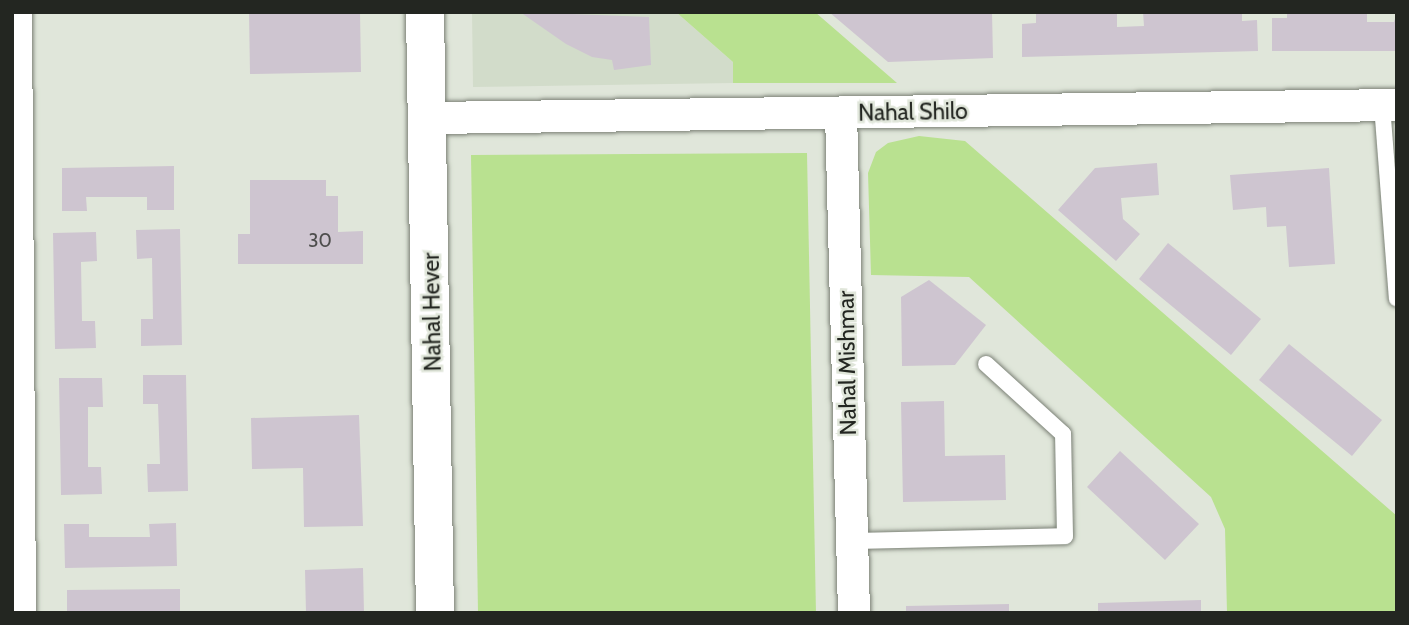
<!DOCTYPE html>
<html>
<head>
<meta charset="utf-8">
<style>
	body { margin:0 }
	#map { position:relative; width:1409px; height:625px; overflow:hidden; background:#e0e6da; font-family:Cabin,sans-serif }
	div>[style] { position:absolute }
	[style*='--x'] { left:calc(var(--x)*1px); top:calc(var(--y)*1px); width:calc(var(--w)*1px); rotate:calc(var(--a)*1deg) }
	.built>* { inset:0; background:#d2dcca }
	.green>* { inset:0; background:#b9e190 }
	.building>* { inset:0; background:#cec5d0 }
	.roads { filter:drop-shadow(0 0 2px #7b8176) drop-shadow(0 0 2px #7b8176) }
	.service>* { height:16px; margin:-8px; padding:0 8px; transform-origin:8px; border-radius:8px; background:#fff }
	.minor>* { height:32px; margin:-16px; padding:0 16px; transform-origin:16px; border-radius:16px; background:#fff }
	.tertiary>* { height:38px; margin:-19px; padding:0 19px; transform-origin:19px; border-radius:19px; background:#fff }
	span { translate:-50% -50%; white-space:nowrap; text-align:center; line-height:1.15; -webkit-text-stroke:5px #e0e6da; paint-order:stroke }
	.number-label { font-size:19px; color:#4e4e4d }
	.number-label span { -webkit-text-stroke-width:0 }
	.street-label { font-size:23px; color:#232621 }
	.frame { position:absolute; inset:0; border:14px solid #232621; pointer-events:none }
</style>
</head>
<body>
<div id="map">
	<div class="built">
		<div style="clip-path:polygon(472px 12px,676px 12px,733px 62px,733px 83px,473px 87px)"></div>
	</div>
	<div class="green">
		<div style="clip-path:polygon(676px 12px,815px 12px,897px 83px,733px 83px,733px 62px)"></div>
		<div style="clip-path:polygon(919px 136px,965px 141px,1397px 516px,1397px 613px,1227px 613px,1225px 529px,1211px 497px,969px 277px,871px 275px,868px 173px,876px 152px,888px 143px)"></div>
		<div style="clip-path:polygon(807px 153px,816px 613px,478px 613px,471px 155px)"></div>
	</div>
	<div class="building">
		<div style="clip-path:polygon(249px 12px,360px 12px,361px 72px,250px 74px)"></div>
		<div style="clip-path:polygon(520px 12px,649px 17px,651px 65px,614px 70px,612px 60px,592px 57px,566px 44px)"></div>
		<div style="clip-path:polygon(829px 12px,992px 12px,993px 58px,888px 62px)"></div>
		<div style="clip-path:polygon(1036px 12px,1117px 12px,1117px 27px,1144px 26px,1143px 12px,1242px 12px,1242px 21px,1257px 20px,1258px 51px,1022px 57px,1022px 24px,1036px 23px)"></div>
		<div style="clip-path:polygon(1287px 12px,1367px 12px,1367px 22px,1394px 22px,1397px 12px,1397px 51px,1272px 51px,1272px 18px,1287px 18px)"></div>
		<div style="clip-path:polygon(1157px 163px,1159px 195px,1121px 198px,1123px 219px,1140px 234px,1116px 261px,1058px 210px,1095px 168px)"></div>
		<div style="clip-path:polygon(174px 166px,174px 210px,147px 210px,147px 197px,86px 197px,87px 211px,62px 211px,62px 168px)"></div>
		<div style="clip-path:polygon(1329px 168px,1335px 264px,1289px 267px,1286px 226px,1267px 227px,1266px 207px,1233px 210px,1230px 175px)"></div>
		<div style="clip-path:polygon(250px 180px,326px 180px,326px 196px,338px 196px,338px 232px,363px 231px,363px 264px,238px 264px,238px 234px,250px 234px)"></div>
		<div style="clip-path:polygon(180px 229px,182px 345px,141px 346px,141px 319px,153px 319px,152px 258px,137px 259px,136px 230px)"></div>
		<div style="clip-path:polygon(96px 232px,97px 261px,81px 262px,82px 321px,95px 321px,96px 348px,55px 349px,53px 233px)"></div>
		<div style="clip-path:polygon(1168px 243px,1261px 319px,1231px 355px,1139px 279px)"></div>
		<div style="clip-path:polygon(929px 280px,986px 325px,955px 365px,902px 366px,901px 297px)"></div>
		<div style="clip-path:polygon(1289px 344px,1382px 420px,1352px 456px,1259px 380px)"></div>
		<div style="clip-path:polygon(143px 375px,186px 375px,188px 491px,148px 492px,147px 464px,160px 464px,158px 404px,143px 404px)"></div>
		<div style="clip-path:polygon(59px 378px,102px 378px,103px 407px,88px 407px,88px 467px,101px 467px,102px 494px,61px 495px)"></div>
		<div style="clip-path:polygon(944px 401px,945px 456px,1005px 455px,1006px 500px,903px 502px,901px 402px)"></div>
		<div style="clip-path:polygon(359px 415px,363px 526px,304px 527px,303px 468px,252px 469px,251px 418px)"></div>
		<div style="clip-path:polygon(1120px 451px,1199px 524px,1165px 560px,1087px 487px)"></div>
		<div style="clip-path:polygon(176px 523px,177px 566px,65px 568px,64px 524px,89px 524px,89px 537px,150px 537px,149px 524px)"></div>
		<div style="clip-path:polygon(363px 568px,364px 613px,306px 613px,305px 570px)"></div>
		<div style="clip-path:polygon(180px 589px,180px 613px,67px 613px,67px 590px)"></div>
		<div style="clip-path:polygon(1201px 600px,1201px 613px,1098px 613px,1098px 603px)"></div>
		<div style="clip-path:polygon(1009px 604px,1009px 613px,906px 613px,906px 606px)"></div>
	</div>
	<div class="roads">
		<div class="service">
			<div style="--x:1382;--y:105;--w:194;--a:85.6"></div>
			<div style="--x:852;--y:541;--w:213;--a:-1.3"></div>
			<div style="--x:1065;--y:536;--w:102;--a:-91.1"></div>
			<div style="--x:1063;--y:434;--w:104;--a:-137.7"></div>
		</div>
		<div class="minor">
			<div style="--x:16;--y:12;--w:601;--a:89.62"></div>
			<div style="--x:841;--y:113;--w:500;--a:88.51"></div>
			<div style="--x:430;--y:118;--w:967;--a:-0.77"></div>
		</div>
		<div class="tertiary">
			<div style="--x:425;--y:12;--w:601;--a:89.05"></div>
		</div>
	</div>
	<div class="number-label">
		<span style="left:320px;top:241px">30</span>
	</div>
	<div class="street-label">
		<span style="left:913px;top:112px;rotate:-1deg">Nahal Shilo</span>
		<span style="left:432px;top:312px;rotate:-91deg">Nahal Hever</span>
		<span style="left:847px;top:363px;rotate:-91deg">Nahal Mishmar</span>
	</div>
	<div class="frame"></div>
</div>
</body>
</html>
